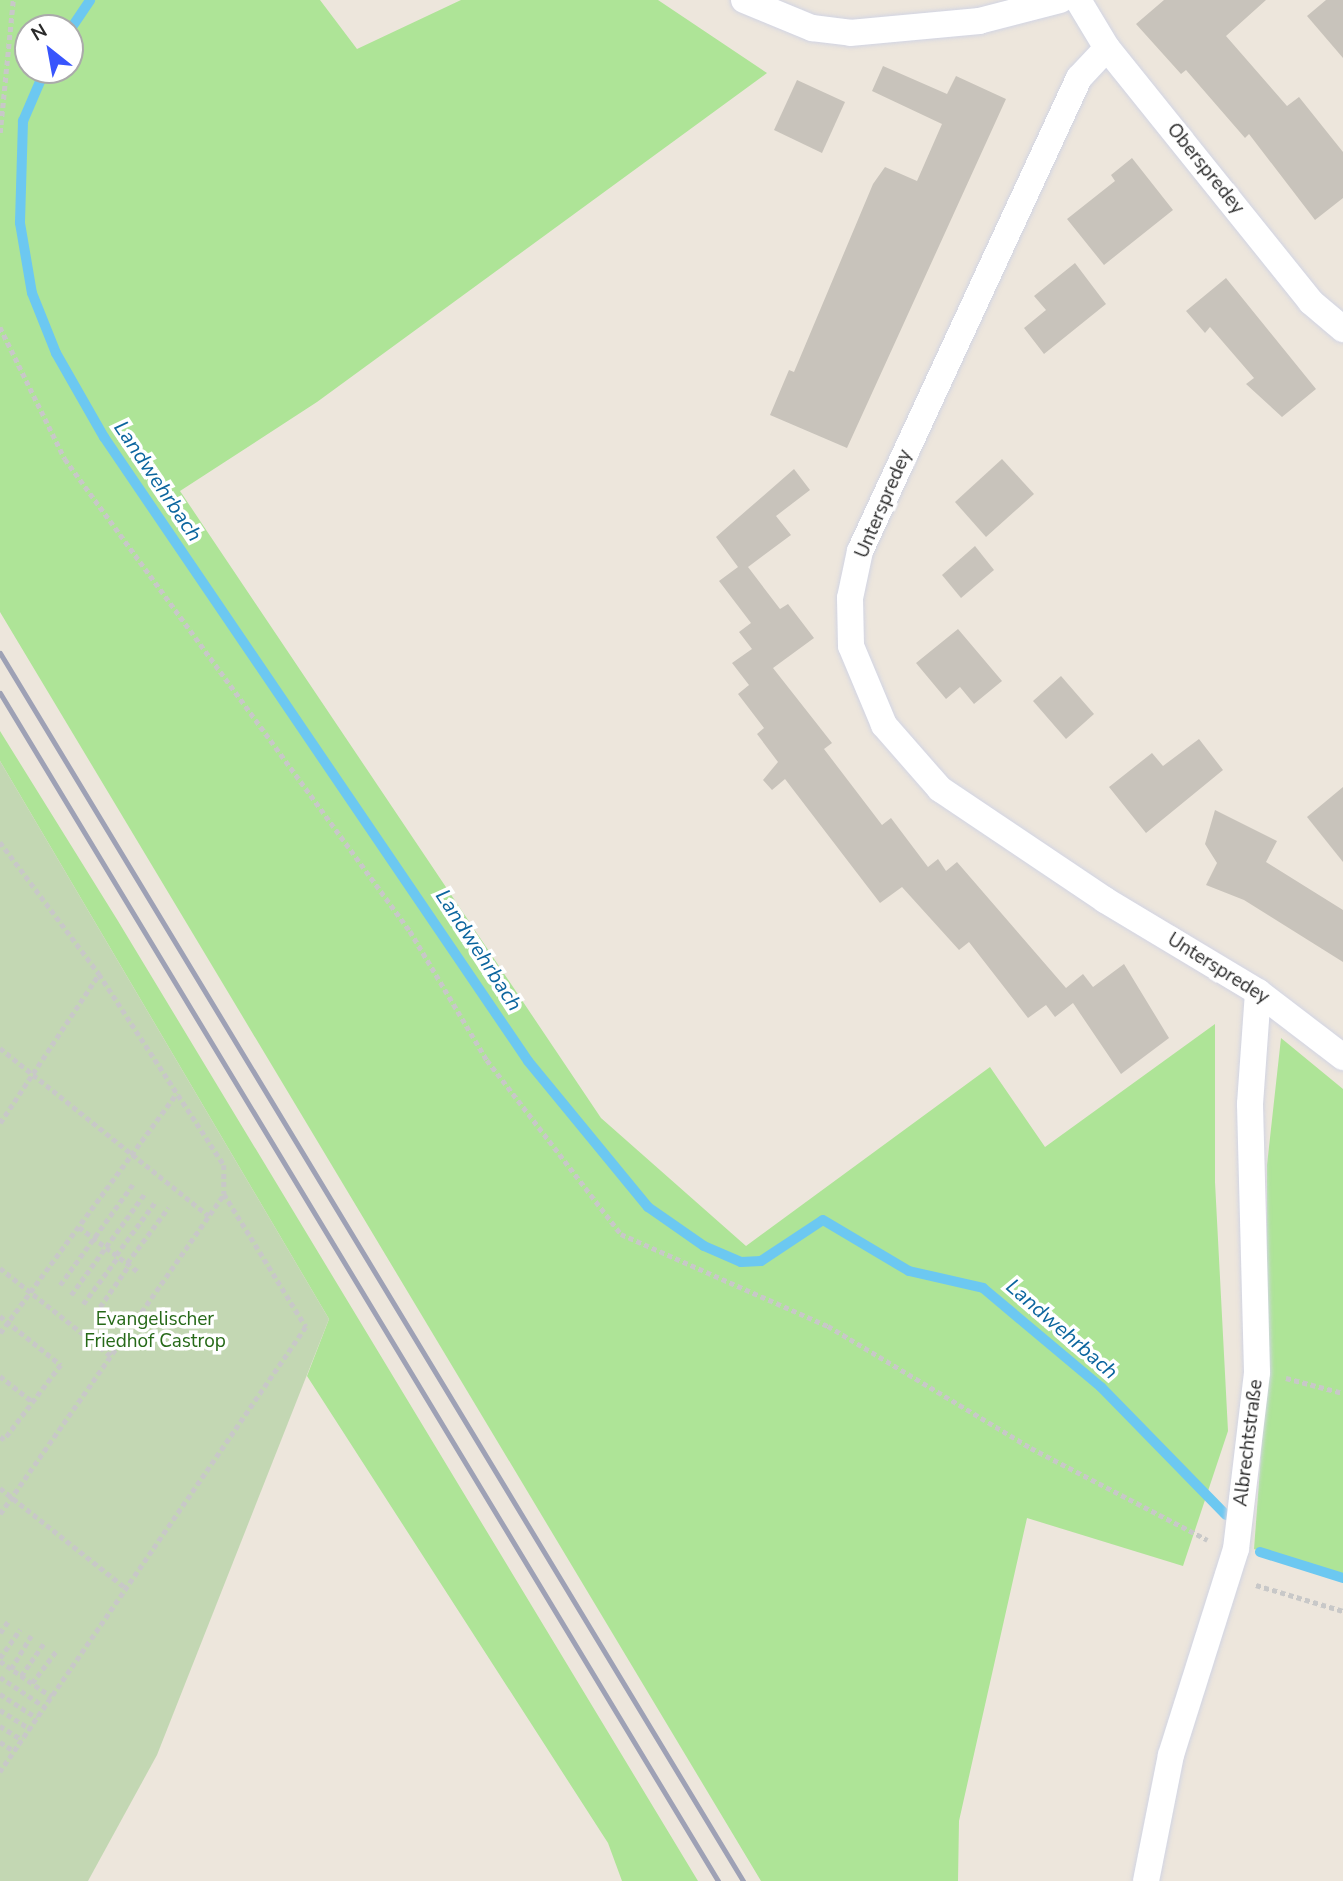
<!DOCTYPE html>
<html>
<head>
<meta charset="utf-8">
<style>
	body { margin:0 }
	#map { position:relative; width:1343px; height:1881px; overflow:hidden; background:#ede6dc; font-family:"Nunito Sans",sans-serif }
	div>[style] { position:absolute }
	[style*='--x'] { left:calc(var(--x)*1px); top:calc(var(--y)*1px); width:calc(var(--w)*1px); rotate:calc(var(--a)*1deg) }
	.green>* { inset:0; background:#aee497 }
	.cemetery>* { inset:0; background:#c3d7b3 }
	.stream>* { height:10px; margin:-5px; padding:0 5px; transform-origin:5px; border-radius:5px; background:#6cc8f1 }
	.building>* { inset:0; background:#c8c3bb }
	.path>* { height:4.5px; margin-top:-2.25px; transform-origin:0; background:repeating-linear-gradient(90deg,#c8c8c8 0 5px,transparent 0 8.5px) }
	.roads { filter:drop-shadow(0 0 2px #d1d4e3) drop-shadow(0 0 2px #d1d4e3) }
	.minor>* { height:26px; margin:-13px; padding:0 13px; transform-origin:13px; border-radius:13px; background:#fff }
	.rail>* { height:5px; margin:-2.5px; padding:0 2.5px; transform-origin:2.5px; border-radius:2.5px; background:#9ea1b5 }
	span { translate:-50% -50%; white-space:nowrap; text-align:center; line-height:1.15; -webkit-text-stroke:7px #fff; paint-order:stroke }
	.street-label { font-size:19px; color:#2a2a2a }
	.park-label { font-size:19px; color:#266918 }
	.water-label { font-size:21px; color:#0b659e; font-style:italic }
	.north { position:absolute; left:14px; top:14px; width:70px; height:70px; box-sizing:border-box; background:#fff; border:2px solid #aaa; border-radius:50%; rotate:329deg; font-size:19px; font-weight:700; line-height:28px; text-align:center; color:#2a2a2a }
	.north::after { content:''; display:block; margin:auto; width:24px; height:32px; background:#3855fd; clip-path:polygon(50% 0,100% 100%,50% 72%,0 100%) }
</style>
</head>
<body>
<div id="map">
	<div class="green">
		<div style="clip-path:polygon(evenodd,0 0,320px 0,357px 49px,461px 0,658px 0,767px 73px,317px 402px,180px 491px,601px 1118px,746px 1246px,990px 1067px,1045px 1147px,1215px 1024px,1215px 1182px,1228px 1431px,1183px 1566px,1027px 1518px,959px 1821px,958px 1881px,761px 1881px,0 612px,0 0,70px 28px,70px 70px,28px 70px,28px 28px,70px 28px)"></div>
		<div style="clip-path:polygon(0 731px,118px 921px,698px 1881px,622px 1881px,608px 1843px,307px 1376px,329px 1319px,0 761px)"></div>
		<div style="clip-path:polygon(1281px 1038px,1343px 1089px,1343px 1582px,1254px 1549px,1267px 1373px,1267px 1165px)"></div>
	</div>
	<div class="cemetery">
		<div style="clip-path:polygon(0 761px,329px 1319px,157px 1755px,88px 1881px,0 1881px)"></div>
	</div>
	<div class="stream">
		<div style="--x:70;--y:30;--w:36;--a:-56"></div>
		<div style="--x:45;--y:70;--w:56;--a:113.3"></div>
		<div style="--x:23;--y:121;--w:102;--a:91.7"></div>
		<div style="--x:20;--y:223;--w:71;--a:80.3"></div>
		<div style="--x:32;--y:293;--w:65;--a:68.2"></div>
		<div style="--x:56;--y:353;--w:97;--a:60.3"></div>
		<div style="--x:104;--y:437;--w:754;--a:55.8"></div>
		<div style="--x:528;--y:1061;--w:189;--a:50.6"></div>
		<div style="--x:648;--y:1207;--w:68;--a:34.9"></div>
		<div style="--x:704;--y:1246;--w:40;--a:23.4"></div>
		<div style="--x:741;--y:1262;--w:20;--a:-3"></div>
		<div style="--x:761;--y:1261;--w:74;--a:-33.5"></div>
		<div style="--x:823;--y:1220;--w:100;--a:30.7"></div>
		<div style="--x:909;--y:1271;--w:76;--a:12.9"></div>
		<div style="--x:983;--y:1288;--w:154;--a:40"></div>
		<div style="--x:1101;--y:1387;--w:179;--a:45.7"></div>
		<div style="--x:1260;--y:1552;--w:87;--a:17.4"></div>
	</div>
	<div class="building">
		<div style="clip-path:polygon(1164px 0,1266px 0,1226px 36px,1287px 106px,1299px 97px,1343px 152px,1343px 198px,1315px 220px,1249px 134px,1245px 138px,1186px 70px,1181px 74px,1136px 24px)"></div>
		<div style="clip-path:polygon(1326px 0,1343px 0,1343px 58px,1307px 16px)"></div>
		<div style="clip-path:polygon(883px 66px,947px 94px,956px 76px,1006px 99px,847px 448px,770px 415px,789px 370px,794px 372px,873px 184px,885px 167px,917px 181px,942px 124px,872px 91px)"></div>
		<div style="clip-path:polygon(797px 80px,845px 102px,822px 153px,774px 130px)"></div>
		<div style="clip-path:polygon(1132px 158px,1173px 210px,1104px 265px,1067px 219px,1115px 181px,1111px 175px)"></div>
		<div style="clip-path:polygon(1075px 263px,1106px 304px,1044px 354px,1024px 328px,1046px 310px,1034px 296px)"></div>
		<div style="clip-path:polygon(1226px 278px,1316px 389px,1282px 417px,1246px 384px,1254px 378px,1210px 327px,1205px 333px,1186px 311px)"></div>
		<div style="clip-path:polygon(1002px 459px,1034px 494px,986px 537px,955px 502px)"></div>
		<div style="clip-path:polygon(794px 469px,810px 490px,776px 516px,791px 535px,748px 567px,780px 609px,788px 604px,814px 638px,773px 668px,832px 743px,824px 749px,882px 825px,891px 818px,928px 867px,938px 859px,946px 871px,957px 862px,1066px 988px,1083px 974px,1093px 987px,1124px 964px,1169px 1038px,1121px 1074px,1073px 1003px,1055px 1017px,1046px 1005px,1028px 1018px,969px 942px,959px 950px,902px 887px,880px 903px,785px 779px,772px 790px,763px 780px,778px 762px,757px 734px,764px 728px,738px 694px,749px 685px,732px 663px,752px 649px,739px 632px,751px 623px,719px 581px,738px 567px,716px 537px)"></div>
		<div style="clip-path:polygon(975px 546px,994px 570px,961px 598px,942px 575px)"></div>
		<div style="clip-path:polygon(958px 629px,1002px 681px,974px 704px,960px 687px,946px 699px,916px 663px)"></div>
		<div style="clip-path:polygon(1061px 676px,1094px 714px,1066px 739px,1033px 701px)"></div>
		<div style="clip-path:polygon(1199px 739px,1223px 770px,1146px 833px,1109px 787px,1152px 753px,1163px 766px)"></div>
		<div style="clip-path:polygon(1343px 787px,1343px 862px,1307px 817px)"></div>
		<div style="clip-path:polygon(1215px 810px,1277px 841px,1266px 862px,1343px 910px,1343px 962px,1244px 900px,1206px 885px,1217px 863px,1205px 844px)"></div>
	</div>
	<div class="path">
		<div style="--x:0;--y:133;--w:134;--a:-84.4"></div>
		<div style="--x:0;--y:327;--w:147;--a:63.8"></div>
		<div style="--x:65;--y:459;--w:585;--a:53.84"></div>
		<div style="--x:410;--y:931;--w:150;--a:59.2"></div>
		<div style="--x:487;--y:1060;--w:220;--a:52.4"></div>
		<div style="--x:621;--y:1234;--w:227;--a:24"></div>
		<div style="--x:828;--y:1326;--w:237;--a:31"></div>
		<div style="--x:1031;--y:1448;--w:199;--a:27.5"></div>
		<div style="--x:0;--y:842;--w:165;--a:53.1"></div>
		<div style="--x:99;--y:974;--w:228;--a:56.8"></div>
		<div style="--x:224;--y:1165;--w:29;--a:90"></div>
		<div style="--x:224;--y:1194;--w:156;--a:58.3"></div>
		<div style="--x:306;--y:1327;--w:540;--a:124.51"></div>
		<div style="--x:0;--y:1048;--w:268;--a:38.8"></div>
		<div style="--x:0;--y:1123;--w:179;--a:-56.4"></div>
		<div style="--x:79;--y:1227;--w:76;--a:37"></div>
		<div style="--x:116;--y:1255;--w:67;--a:-53.5"></div>
		<div style="--x:127;--y:1263;--w:69;--a:-53.3"></div>
		<div style="--x:0;--y:1268;--w:142;--a:38.4"></div>
		<div style="--x:60;--y:1285;--w:125;--a:-54.1"></div>
		<div style="--x:71;--y:1295;--w:126;--a:-54"></div>
		<div style="--x:83;--y:1304;--w:59;--a:-53.3"></div>
		<div style="--x:95;--y:1314;--w:60;--a:-55.2"></div>
		<div style="--x:0;--y:1316;--w:78;--a:38.8"></div>
		<div style="--x:61;--y:1365;--w:94;--a:127.2"></div>
		<div style="--x:4;--y:1440;--w:5;--a:-143"></div>
		<div style="--x:0;--y:1333;--w:298;--a:-53.6"></div>
		<div style="--x:0;--y:1376;--w:42;--a:38.2"></div>
		<div style="--x:1286;--y:1378;--w:59;--a:14.7"></div>
		<div style="--x:0;--y:1488;--w:162;--a:38.5"></div>
		<div style="--x:0;--y:1514;--w:391;--a:-55"></div>
		<div style="--x:1256;--y:1585;--w:91;--a:16.6"></div>
		<div style="--x:0;--y:1633;--w:14;--a:-56"></div>
		<div style="--x:0;--y:1658;--w:35;--a:-55"></div>
		<div style="--x:0;--y:1661;--w:63;--a:34.7"></div>
		<div style="--x:11;--y:1669;--w:39;--a:-59"></div>
		<div style="--x:21;--y:1676;--w:40;--a:-55.1"></div>
		<div style="--x:0;--y:1677;--w:54;--a:33.7"></div>
		<div style="--x:32;--y:1683;--w:41;--a:-52.9"></div>
		<div style="--x:0;--y:1694;--w:44;--a:33"></div>
		<div style="--x:0;--y:1710;--w:36;--a:32"></div>
		<div style="--x:0;--y:1726;--w:26;--a:32"></div>
		<div style="--x:0;--y:1742;--w:17;--a:33"></div>
	</div>
	<div class="roads">
		<div class="minor">
			<div style="--x:744;--y:0;--w:74;--a:22.4"></div>
			<div style="--x:812;--y:28;--w:38;--a:7"></div>
			<div style="--x:850;--y:33;--w:130;--a:-5.3"></div>
			<div style="--x:979;--y:21;--w:84;--a:-14.5"></div>
			<div style="--x:1078;--y:0;--w:56;--a:58.9"></div>
			<div style="--x:1107;--y:48;--w:326;--a:51.2"></div>
			<div style="--x:1311;--y:302;--w:42;--a:40.2"></div>
			<div style="--x:1107;--y:48;--w:41;--a:133"></div>
			<div style="--x:1079;--y:78;--w:521;--a:114.84"></div>
			<div style="--x:860;--y:551;--w:48;--a:102"></div>
			<div style="--x:850;--y:598;--w:48;--a:88.8"></div>
			<div style="--x:851;--y:646;--w:86;--a:67.3"></div>
			<div style="--x:884;--y:725;--w:85;--a:48.8"></div>
			<div style="--x:940;--y:789;--w:199;--a:33.9"></div>
			<div style="--x:1105;--y:900;--w:179;--a:31"></div>
			<div style="--x:1258;--y:992;--w:107;--a:37.4"></div>
			<div style="--x:1146;--y:1881;--w:128;--a:-78.8"></div>
			<div style="--x:1171;--y:1755;--w:216;--a:-72.5"></div>
			<div style="--x:1236;--y:1549;--w:178;--a:-83.2"></div>
			<div style="--x:1257;--y:1372;--w:268;--a:-91.5"></div>
			<div style="--x:1250;--y:1104;--w:112;--a:-85.9"></div>
		</div>
	</div>
	<div class="rail">
		<div style="--x:0;--y:653;--w:1435;--a:58.82"></div>
		<div style="--x:0;--y:693;--w:1388;--a:58.85"></div>
	</div>
	<div class="street-label">
		<span style="left:1205px;top:169px;rotate:51deg">Oberspredey</span>
		<span style="left:884px;top:504px;rotate:-67deg">Unterspredey</span>
		<span style="left:1218px;top:969px;rotate:32deg">Unterspredey</span>
		<span style="left:1249px;top:1443px;rotate:-83deg">Albrechtstraße</span>
	</div>
	<div class="park-label">
		<span style="left:155px;top:1331px">Evangelischer<br>Friedhof Castrop</span>
	</div>
	<div class="water-label">
		<span style="left:158px;top:481px;rotate:56deg">Landwehrbach</span>
		<span style="left:479px;top:950px;rotate:57deg">Landwehrbach</span>
		<span style="left:1062px;top:1329px;rotate:41deg">Landwehrbach</span>
	</div>
	<div class="north">N</div>
</div>
</body>
</html>
